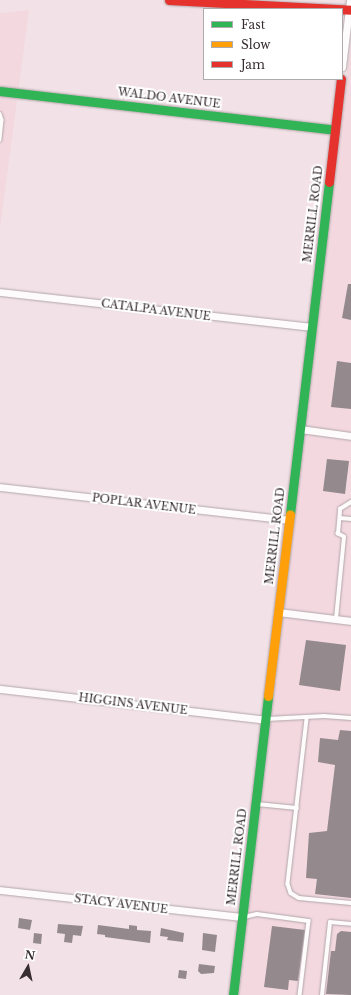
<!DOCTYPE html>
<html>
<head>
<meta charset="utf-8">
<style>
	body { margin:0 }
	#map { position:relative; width:351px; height:995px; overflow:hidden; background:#f2e2e7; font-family:"Libre Baskerville",serif }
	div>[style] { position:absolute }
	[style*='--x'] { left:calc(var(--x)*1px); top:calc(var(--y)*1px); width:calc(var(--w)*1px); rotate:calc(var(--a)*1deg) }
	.built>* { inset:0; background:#f3d8e0 }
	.building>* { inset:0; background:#94898d }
	.roads { filter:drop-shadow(0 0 1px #b2a6aa) drop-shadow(0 0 1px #b2a6aa) }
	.lane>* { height:3.5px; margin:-1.75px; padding:0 1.75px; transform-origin:1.75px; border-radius:1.75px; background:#fdfbfb }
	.street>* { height:7px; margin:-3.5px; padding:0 3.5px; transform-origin:3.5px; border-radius:3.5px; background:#fdfbfb }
	.fast>* { height:9px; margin:-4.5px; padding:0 4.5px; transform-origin:4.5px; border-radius:4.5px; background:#30b455 }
	.slow>* { height:9px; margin:-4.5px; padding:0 4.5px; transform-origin:4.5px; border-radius:4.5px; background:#ff9f0a }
	.jam>* { height:9px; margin:-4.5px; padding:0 4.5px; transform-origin:4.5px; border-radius:4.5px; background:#e5322d }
	span { translate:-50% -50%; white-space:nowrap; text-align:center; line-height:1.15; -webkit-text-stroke:4px #fff; paint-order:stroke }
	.street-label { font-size:11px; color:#382d30 }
	.legend { position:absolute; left:203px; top:8px; width:140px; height:72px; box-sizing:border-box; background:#fff; border:1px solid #afabac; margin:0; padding:5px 7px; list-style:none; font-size:12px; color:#382d30 }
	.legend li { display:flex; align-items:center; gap:8px; height:20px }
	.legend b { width:20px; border:1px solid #afabac }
	.north { position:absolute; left:8px; top:947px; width:40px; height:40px; -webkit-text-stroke:3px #fff; paint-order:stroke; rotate:9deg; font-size:11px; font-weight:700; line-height:16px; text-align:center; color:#382d30 }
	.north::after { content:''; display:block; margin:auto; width:14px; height:18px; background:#382d30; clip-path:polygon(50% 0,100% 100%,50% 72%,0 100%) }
</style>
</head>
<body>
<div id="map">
	<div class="built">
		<div style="clip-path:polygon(29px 10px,0 229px,0 13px)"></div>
		<div style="clip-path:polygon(351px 42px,351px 995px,239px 995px,339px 142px)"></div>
	</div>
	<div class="building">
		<div style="clip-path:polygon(348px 284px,351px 284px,351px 320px,342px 318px)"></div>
		<div style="clip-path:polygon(337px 361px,351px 363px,351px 409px,331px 407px)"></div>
		<div style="clip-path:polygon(327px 459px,349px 461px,345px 494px,323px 491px)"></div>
		<div style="clip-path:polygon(306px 640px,346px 645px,340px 691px,299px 685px)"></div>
		<div style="clip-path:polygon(340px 730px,351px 731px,351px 898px,315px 894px,317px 879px,306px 878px,309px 833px,327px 831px,335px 765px,318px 762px,320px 738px,338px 740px)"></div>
		<div style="clip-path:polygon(19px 918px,32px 920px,30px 930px,18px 928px)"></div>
		<div style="clip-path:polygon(58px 924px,83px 926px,81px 936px,73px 935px,72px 943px,64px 942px,65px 934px,57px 933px)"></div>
		<div style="clip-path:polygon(98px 925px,129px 929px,129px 925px,137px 926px,137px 930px,151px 931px,150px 943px,105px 937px,105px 935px,97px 934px)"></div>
		<div style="clip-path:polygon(272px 926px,305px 930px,298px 981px,289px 980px,288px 990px,264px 987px)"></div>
		<div style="clip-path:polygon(161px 928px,184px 933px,183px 942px,167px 940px,168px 937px,160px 936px)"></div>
		<div style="clip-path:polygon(341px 931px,351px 932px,351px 995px,326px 994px,331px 951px,335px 951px,337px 934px)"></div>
		<div style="clip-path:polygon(34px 933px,42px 934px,41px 944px,33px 943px)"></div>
		<div style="clip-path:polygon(203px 933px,217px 935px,215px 952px,202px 950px)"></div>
		<div style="clip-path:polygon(199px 964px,215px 966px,214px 973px,201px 974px,198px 971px)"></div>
		<div style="clip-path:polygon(179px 970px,187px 971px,186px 979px,178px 978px)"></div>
	</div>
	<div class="roads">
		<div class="lane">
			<div style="--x:0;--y:114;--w:6;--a:72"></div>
			<div style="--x:2;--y:120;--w:20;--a:96"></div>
			<div style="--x:340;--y:518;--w:11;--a:5"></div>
			<div style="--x:336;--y:619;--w:82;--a:-84.4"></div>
			<div style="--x:344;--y:537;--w:7;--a:-153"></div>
			<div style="--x:338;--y:534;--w:25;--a:-85"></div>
			<div style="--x:340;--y:509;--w:13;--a:-32"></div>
			<div style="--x:267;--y:719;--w:57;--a:-3"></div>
			<div style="--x:324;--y:716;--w:27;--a:4"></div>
			<div style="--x:307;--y:719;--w:166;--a:96.6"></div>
			<div style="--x:288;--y:884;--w:9;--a:72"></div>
			<div style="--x:291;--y:893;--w:9;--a:32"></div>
			<div style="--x:299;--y:898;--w:52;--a:5.5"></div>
			<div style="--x:257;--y:804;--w:40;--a:5.7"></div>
			<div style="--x:244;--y:917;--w:13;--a:-13"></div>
			<div style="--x:257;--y:914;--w:52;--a:7.7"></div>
			<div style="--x:309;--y:921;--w:75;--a:96.9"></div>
			<div style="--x:322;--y:995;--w:73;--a:-83.7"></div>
			<div style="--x:330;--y:922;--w:21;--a:5"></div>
		</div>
		<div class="street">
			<div style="--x:342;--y:67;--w:67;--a:-83.2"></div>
			<div style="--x:0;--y:292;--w:313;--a:6.4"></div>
			<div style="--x:300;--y:429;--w:51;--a:7.8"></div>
			<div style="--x:0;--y:487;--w:291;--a:6.5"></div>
			<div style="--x:278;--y:612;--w:74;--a:7"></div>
			<div style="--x:0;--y:689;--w:268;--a:6.6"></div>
			<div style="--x:0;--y:890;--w:244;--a:6.4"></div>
		</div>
		<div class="fast">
			<div style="--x:0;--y:91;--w:337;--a:6.6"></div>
			<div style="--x:290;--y:514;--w:334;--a:-83.3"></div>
			<div style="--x:233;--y:995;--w:301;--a:-83.3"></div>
		</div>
		<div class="slow">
			<div style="--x:268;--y:696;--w:183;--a:-83.1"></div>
		</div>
		<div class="jam">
			<div style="--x:169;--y:0;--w:182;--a:3.1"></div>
			<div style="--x:329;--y:182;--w:104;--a:-83.4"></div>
		</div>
	</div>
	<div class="street-label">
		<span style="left:169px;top:98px;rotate:7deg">WALDO AVENUE</span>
		<span style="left:313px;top:214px;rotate:-83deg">MERRILL ROAD</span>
		<span style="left:156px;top:310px;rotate:7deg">CATALPA AVENUE</span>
		<span style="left:144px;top:504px;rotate:7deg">POPLAR AVENUE</span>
		<span style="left:275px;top:536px;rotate:-83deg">MERRILL ROAD</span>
		<span style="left:133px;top:704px;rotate:7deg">HIGGINS AVENUE</span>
		<span style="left:237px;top:857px;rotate:-83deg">MERRILL ROAD</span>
		<span style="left:121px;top:904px;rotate:7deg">STACY AVENUE</span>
	</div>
	<ul class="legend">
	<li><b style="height:5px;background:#30b455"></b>Fast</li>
	<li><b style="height:5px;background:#ff9f0a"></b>Slow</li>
	<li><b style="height:5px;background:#e5322d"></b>Jam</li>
	</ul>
	<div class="north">N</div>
</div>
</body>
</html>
